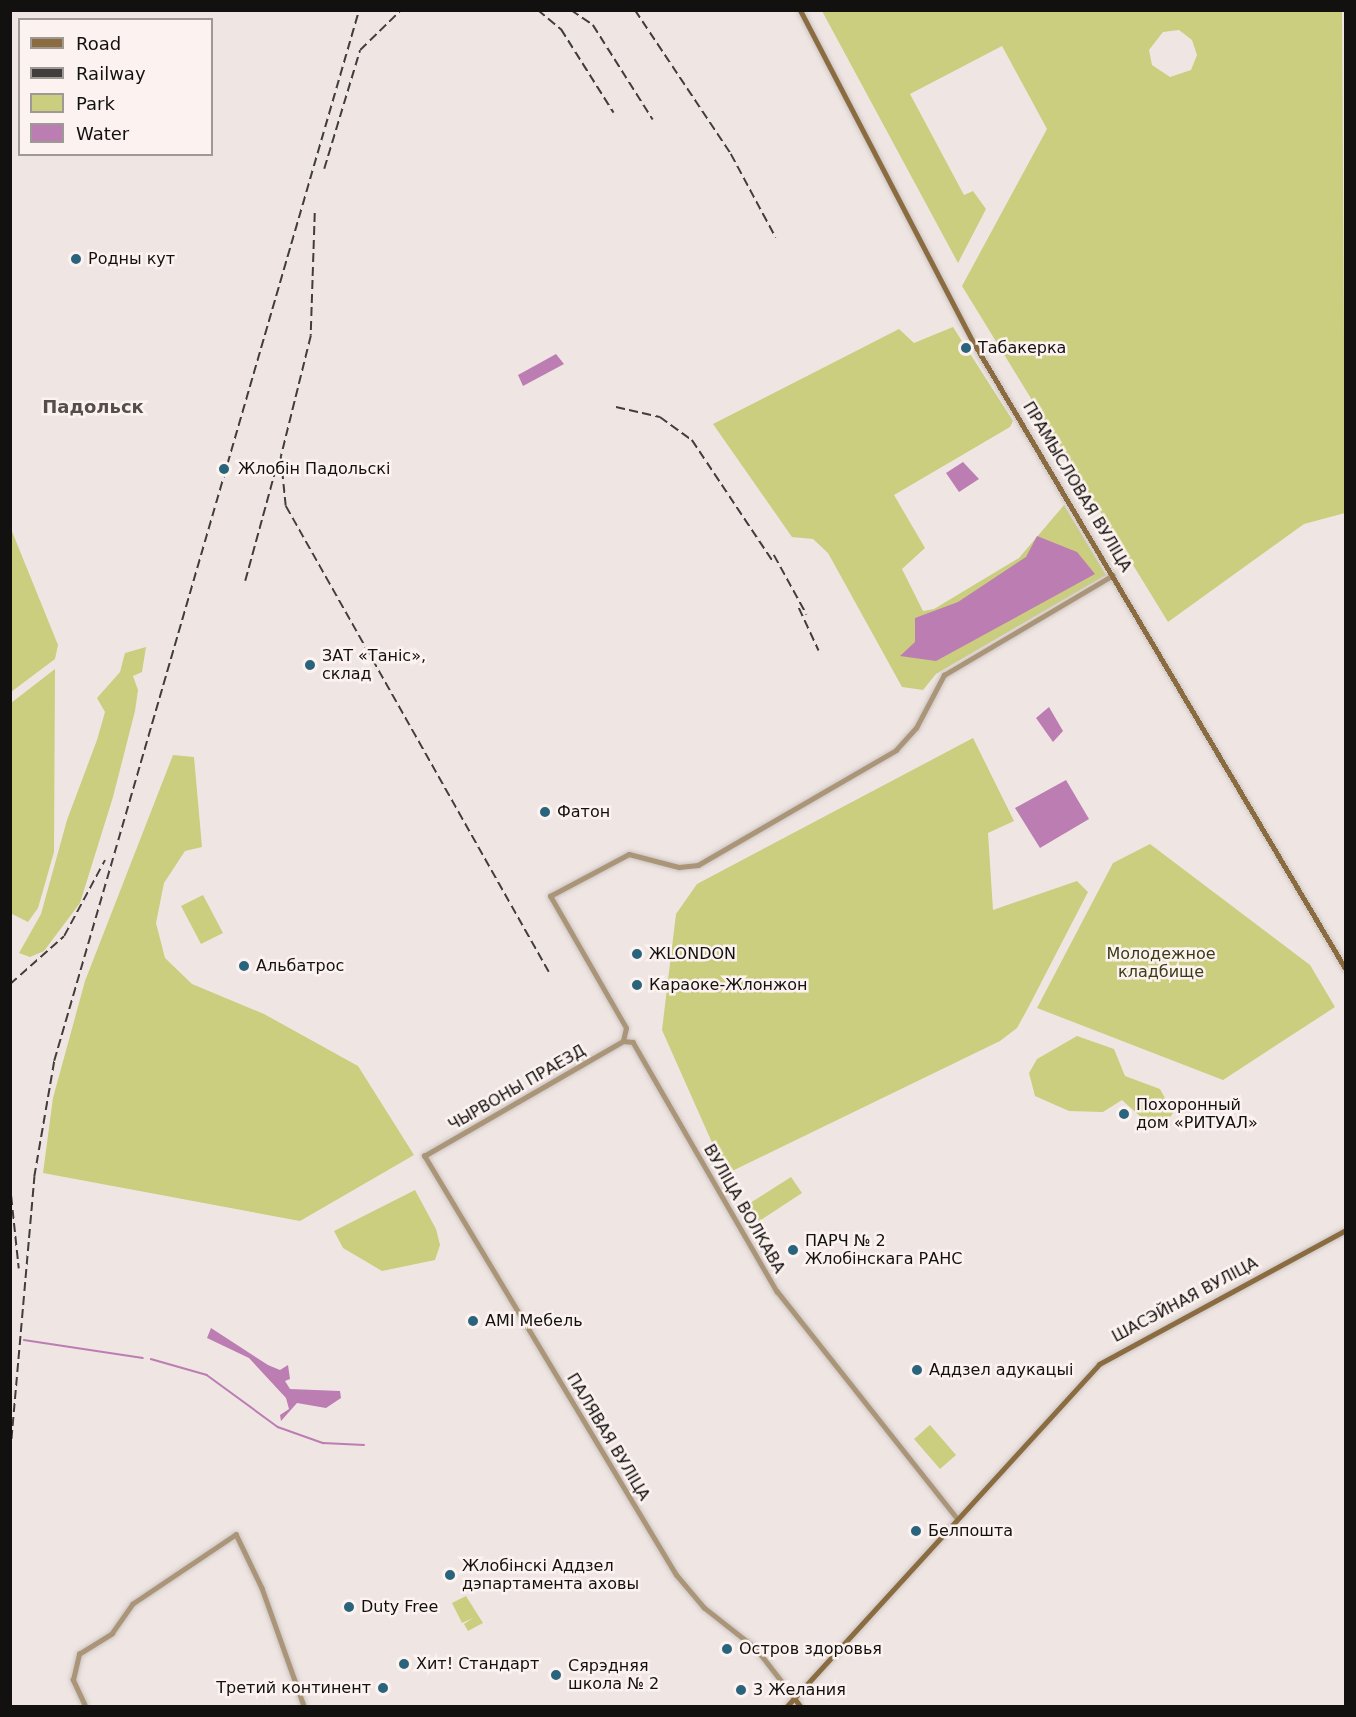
<!DOCTYPE html>
<html>
<head>
<meta charset="utf-8">
<style>
	body { margin:0 }
	#map { position:relative; width:1356px; height:1717px; overflow:hidden; background:#efe6e3; font-family:"DejaVu Sans",sans-serif }
	div>[style] { position:absolute }
	[style*='--x'] { left:calc(var(--x)*1px); top:calc(var(--y)*1px); width:calc(var(--w)*1px); rotate:calc(var(--a)*1deg) }
	.green>* { inset:0; background:#cace7e }
	.water>* { inset:0; background:#bc7db2 }
	.stream>* { height:1.5px; margin:-0.75px; padding:0 0.75px; transform-origin:0.75px; border-radius:0.75px; background:#bc7db2 }
	.roads { filter:drop-shadow(0 0 2px #ccc4c1) drop-shadow(0 0 2px #ccc4c1) }
	.tertiary>* { height:4.5px; margin:-2.25px; padding:0 2.25px; transform-origin:2.25px; border-radius:2.25px; background:#aa9578 }
	.secondary>* { height:5px; margin:-2.5px; padding:0 2.5px; transform-origin:2.5px; border-radius:2.5px; background:#8a6c40 }
	.rail>* { height:1.5px; margin-top:-0.75px; transform-origin:0; background:repeating-linear-gradient(90deg,#413d3c 0 9px,transparent 0 13.5px) }
	.dots>* { width:16px; height:16px; translate:-50% -50%; box-sizing:border-box; border:3px solid #fcf3f0; border-radius:50% }
	span { translate:-50% -50%; white-space:nowrap; text-align:center; line-height:1.15; -webkit-text-stroke:5px #fcf3f0; paint-order:stroke }
	.poi-label { font-size:16px; color:#131110 }
	.left { translate:0 -50%; text-align:left }
	.right { translate:-100% -50%; text-align:right }
	.street-label { font-size:16px; color:#131110 }
	.park-label { font-size:16px; color:#3a3b17 }
	.neighbourhood-label { font-size:18px; color:#554e4b; font-weight:700 }
	.frame { position:absolute; inset:0; border:12px solid #131110; pointer-events:none }
	.legend { position:absolute; left:18px; top:18px; width:195px; height:138px; box-sizing:border-box; background:#fcf3f0; border:2px solid #9f9996; margin:0; padding:8px 10px; list-style:none; font-size:18px; color:#131110 }
	.legend li { display:flex; align-items:center; gap:12px; height:30px }
	.legend b { width:30px; border:2px solid #9f9996 }
</style>
</head>
<body>
<div id="map">
	<div class="green">
		<div style="clip-path:polygon(evenodd,822px 11px,1342px 11px,1345px 513px,1304px 524px,1168px 622px,962px 286px,1047px 129px,1002px 46px,910px 94px,964px 195px,973px 191px,986px 209px,958px 263px,822px 11px,1179px 30px,1192px 40px,1197px 55px,1191px 70px,1170px 77px,1152px 65px,1149px 50px,1163px 32px,1179px 30px)"></div>
		<div style="clip-path:polygon(953px 327px,1013px 421px,1010px 427px,894px 495px,925px 548px,902px 569px,923px 611px,934px 609px,1019px 558px,1064px 505px,1106px 575px,936px 674px,923px 690px,902px 687px,828px 553px,813px 539px,792px 537px,713px 424px,899px 329px,914px 343px)"></div>
		<div style="clip-path:polygon(11px 529px,58px 645px,55px 659px,11px 692px)"></div>
		<div style="clip-path:polygon(146px 647px,142px 672px,133px 676px,138px 690px,135px 711px,113px 797px,80px 903px,44px 951px,30px 957px,19px 953px,41px 914px,67px 820px,97px 740px,105px 712px,97px 698px,120px 672px,125px 653px)"></div>
		<div style="clip-path:polygon(55px 669px,54px 852px,38px 908px,28px 922px,12px 914px,11px 703px)"></div>
		<div style="clip-path:polygon(973px 738px,1014px 821px,988px 833px,993px 910px,1077px 881px,1088px 892px,1028px 1008px,1017px 1028px,1000px 1041px,726px 1174px,662px 1030px,676px 914px,697px 884px)"></div>
		<div style="clip-path:polygon(173px 755px,194px 757px,202px 847px,185px 851px,164px 883px,156px 923px,165px 958px,192px 984px,264px 1014px,358px 1066px,414px 1155px,300px 1221px,43px 1173px,53px 1098px,85px 981px)"></div>
		<div style="clip-path:polygon(1150px 844px,1310px 965px,1335px 1007px,1223px 1080px,1037px 1008px,1113px 863px)"></div>
		<div style="clip-path:polygon(203px 895px,223px 933px,201px 944px,181px 906px)"></div>
		<div style="clip-path:polygon(1077px 1036px,1114px 1049px,1125px 1076px,1160px 1089px,1173px 1113px,1166px 1123px,1150px 1125px,1122px 1100px,1103px 1112px,1069px 1111px,1035px 1096px,1029px 1073px,1037px 1059px)"></div>
		<div style="clip-path:polygon(791px 1177px,802px 1193px,758px 1222px,747px 1205px)"></div>
		<div style="clip-path:polygon(415px 1190px,436px 1229px,440px 1245px,435px 1260px,382px 1271px,343px 1248px,334px 1231px)"></div>
		<div style="clip-path:polygon(930px 1425px,956px 1455px,940px 1469px,914px 1439px)"></div>
		<div style="clip-path:polygon(466px 1596px,483px 1623px,468px 1631px,464px 1624px,473px 1618px,462px 1623px,452px 1603px)"></div>
	</div>
	<div class="water">
		<div style="clip-path:polygon(556px 354px,564px 364px,523px 386px,518px 375px)"></div>
		<div style="clip-path:polygon(963px 462px,979px 479px,959px 492px,946px 473px)"></div>
		<div style="clip-path:polygon(1037px 536px,1077px 552px,1095px 574px,936px 661px,900px 656px,915px 642px,915px 618px,958px 602px,1026px 557px)"></div>
		<div style="clip-path:polygon(1049px 707px,1063px 731px,1053px 742px,1036px 718px)"></div>
		<div style="clip-path:polygon(1066px 780px,1089px 819px,1040px 848px,1015px 808px)"></div>
		<div style="clip-path:polygon(211px 1328px,268px 1365px,280px 1370px,288px 1365px,290px 1379px,285px 1381px,290px 1389px,340px 1391px,341px 1398px,326px 1408px,297px 1403px,281px 1421px,280px 1415px,289px 1409px,286px 1398px,249px 1358px,207px 1338px)"></div>
	</div>
	<div class="stream">
		<div style="--x:24;--y:1340;--w:120;--a:8.6"></div>
		<div style="--x:151;--y:1359;--w:58;--a:15.9"></div>
		<div style="--x:207;--y:1375;--w:88;--a:36.2"></div>
		<div style="--x:278;--y:1427;--w:48;--a:19.6"></div>
		<div style="--x:323;--y:1443;--w:41;--a:2.8"></div>
	</div>
	<div class="roads">
		<div class="tertiary">
			<div style="--x:623;--y:1041;--w:13;--a:-77"></div>
			<div style="--x:626;--y:1028;--w:152;--a:-119.9"></div>
			<div style="--x:550;--y:896;--w:89;--a:-28"></div>
			<div style="--x:629;--y:854;--w:52;--a:14.6"></div>
			<div style="--x:679;--y:867;--w:19;--a:-6"></div>
			<div style="--x:698;--y:865;--w:229;--a:-30.1"></div>
			<div style="--x:896;--y:750;--w:30;--a:-48"></div>
			<div style="--x:916;--y:728;--w:60;--a:-62.2"></div>
			<div style="--x:944;--y:675;--w:196;--a:-30.6"></div>
			<div style="--x:794;--y:1698;--w:62;--a:-127.8"></div>
			<div style="--x:756;--y:1649;--w:66;--a:-141.7"></div>
			<div style="--x:704;--y:1608;--w:43;--a:-130.3"></div>
			<div style="--x:676;--y:1575;--w:489;--a:-121"></div>
			<div style="--x:424;--y:1156;--w:230;--a:-30"></div>
			<div style="--x:623;--y:1041;--w:10;--a:6"></div>
			<div style="--x:633;--y:1042;--w:288;--a:60"></div>
			<div style="--x:777;--y:1291;--w:290;--a:51.6"></div>
			<div style="--x:85;--y:1706;--w:29;--a:-115"></div>
			<div style="--x:73;--y:1680;--w:27;--a:-77"></div>
			<div style="--x:79;--y:1654;--w:39;--a:-32"></div>
			<div style="--x:112;--y:1633;--w:35;--a:-55"></div>
			<div style="--x:132;--y:1604;--w:125;--a:-33.9"></div>
			<div style="--x:236;--y:1534;--w:60;--a:64.3"></div>
			<div style="--x:262;--y:1588;--w:125;--a:70.4"></div>
		</div>
		<div class="secondary">
			<div style="--x:800;--y:10;--w:374;--a:62.5"></div>
			<div style="--x:973;--y:342;--w:730;--a:59.29"></div>
			<div style="--x:794;--y:1698;--w:10;--a:53"></div>
			<div style="--x:787;--y:1706;--w:463;--a:-47.6"></div>
			<div style="--x:1099;--y:1364;--w:281;--a:-28.5"></div>
		</div>
	</div>
	<div class="rail">
		<div style="--x:538;--y:10;--w:30;--a:40"></div>
		<div style="--x:561;--y:29;--w:99;--a:57.8"></div>
		<div style="--x:571;--y:10;--w:27;--a:34"></div>
		<div style="--x:593;--y:25;--w:112;--a:57.7"></div>
		<div style="--x:635;--y:10;--w:173;--a:56.3"></div>
		<div style="--x:731;--y:154;--w:95;--a:61.8"></div>
		<div style="--x:324;--y:169;--w:124;--a:-73.2"></div>
		<div style="--x:360;--y:50;--w:57;--a:-44.3"></div>
		<div style="--x:315;--y:213;--w:123;--a:91.9"></div>
		<div style="--x:311;--y:336;--w:125;--a:103.9"></div>
		<div style="--x:281;--y:457;--w:49;--a:84.2"></div>
		<div style="--x:286;--y:506;--w:535;--a:60.56"></div>
		<div style="--x:616;--y:407;--w:45;--a:12.8"></div>
		<div style="--x:660;--y:417;--w:39;--a:36"></div>
		<div style="--x:692;--y:440;--w:148;--a:56.3"></div>
		<div style="--x:774;--y:555;--w:68;--a:61.2"></div>
		<div style="--x:245;--y:581;--w:114;--a:-74.7"></div>
		<div style="--x:799;--y:608;--w:47;--a:65.1"></div>
		<div style="--x:10;--y:984;--w:72;--a:-41.6"></div>
		<div style="--x:64;--y:936;--w:86;--a:-61.7"></div>
		<div style="--x:10;--y:1183;--w:86;--a:84"></div>
		<div style="--x:10;--y:1453;--w:277;--a:-85"></div>
		<div style="--x:34;--y:1177;--w:118;--a:-80.2"></div>
		<div style="--x:54;--y:1061;--w:1094;--a:-73.82"></div>
	</div>
	<div class="dots">
		<div style="left:76px;top:259px;background:#29647c"></div>
		<div style="left:966px;top:348px;background:#29647c"></div>
		<div style="left:224px;top:469px;background:#29647c"></div>
		<div style="left:310px;top:665px;background:#29647c"></div>
		<div style="left:545px;top:812px;background:#29647c"></div>
		<div style="left:637px;top:954px;background:#29647c"></div>
		<div style="left:244px;top:966px;background:#29647c"></div>
		<div style="left:637px;top:985px;background:#29647c"></div>
		<div style="left:1124px;top:1114px;background:#29647c"></div>
		<div style="left:793px;top:1250px;background:#29647c"></div>
		<div style="left:473px;top:1321px;background:#29647c"></div>
		<div style="left:917px;top:1370px;background:#29647c"></div>
		<div style="left:916px;top:1531px;background:#29647c"></div>
		<div style="left:450px;top:1575px;background:#29647c"></div>
		<div style="left:349px;top:1607px;background:#29647c"></div>
		<div style="left:727px;top:1649px;background:#29647c"></div>
		<div style="left:404px;top:1664px;background:#29647c"></div>
		<div style="left:556px;top:1675px;background:#29647c"></div>
		<div style="left:383px;top:1688px;background:#29647c"></div>
		<div style="left:741px;top:1690px;background:#29647c"></div>
	</div>
	<div class="poi-label">
		<span class="left" style="left:88px;top:259px">Родны кут</span>
		<span class="left" style="left:978px;top:348px">Табакерка</span>
		<span class="left" style="left:238px;top:469px">Жлобін Падольскі</span>
		<span class="left" style="left:322px;top:665px">ЗАТ «Таніс»,<br>склад</span>
		<span class="left" style="left:557px;top:812px">Фатон</span>
		<span class="left" style="left:649px;top:954px">ЖLONDON</span>
		<span class="left" style="left:256px;top:966px">Альбатрос</span>
		<span class="left" style="left:649px;top:985px">Караоке-Жлонжон</span>
		<span class="left" style="left:1136px;top:1114px">Похоронный<br>дом «РИТУАЛ»</span>
		<span class="left" style="left:805px;top:1250px">ПАРЧ № 2<br>Жлобінскага РАНС</span>
		<span class="left" style="left:485px;top:1321px">AMI Мебель</span>
		<span class="left" style="left:929px;top:1370px">Аддзел адукацыі</span>
		<span class="left" style="left:928px;top:1531px">Белпошта</span>
		<span class="left" style="left:462px;top:1575px">Жлобінскі Аддзел<br>дэпартамента аховы</span>
		<span class="left" style="left:361px;top:1607px">Duty Free</span>
		<span class="left" style="left:739px;top:1649px">Остров здоровья</span>
		<span class="left" style="left:416px;top:1664px">Хит! Стандарт</span>
		<span class="left" style="left:568px;top:1675px">Сярэдняя<br>школа № 2</span>
		<span class="right" style="left:371px;top:1688px">Третий континент</span>
		<span class="left" style="left:753px;top:1690px">3 Желания</span>
	</div>
	<div class="street-label">
		<span style="left:1077px;top:487px;rotate:59deg">ПРАМЫСЛОВАЯ ВУЛІЦА</span>
		<span style="left:517px;top:1088px;rotate:-30deg">ЧЫРВОНЫ ПРАЕЗД</span>
		<span style="left:744px;top:1209px;rotate:60deg">ВУЛІЦА ВОЛКАВА</span>
		<span style="left:1185px;top:1300px;rotate:-28deg">ШАСЭЙНАЯ ВУЛІЦА</span>
		<span style="left:608px;top:1437px;rotate:59deg">ПАЛЯВАЯ ВУЛІЦА</span>
	</div>
	<div class="park-label">
		<span style="left:1161px;top:963px">Молодежное<br>кладбище</span>
	</div>
	<div class="neighbourhood-label">
		<span style="left:93px;top:407px">Падольск</span>
	</div>
	<div class="frame"></div>
	<ul class="legend">
	<li><b style="height:8px;background:#8a6c40"></b>Road</li>
	<li><b style="height:8px;background:#413d3c"></b>Railway</li>
	<li><b style="height:16px;background:#cace7e"></b>Park</li>
	<li><b style="height:16px;background:#bc7db2"></b>Water</li>
	</ul>
</div>
</body>
</html>
